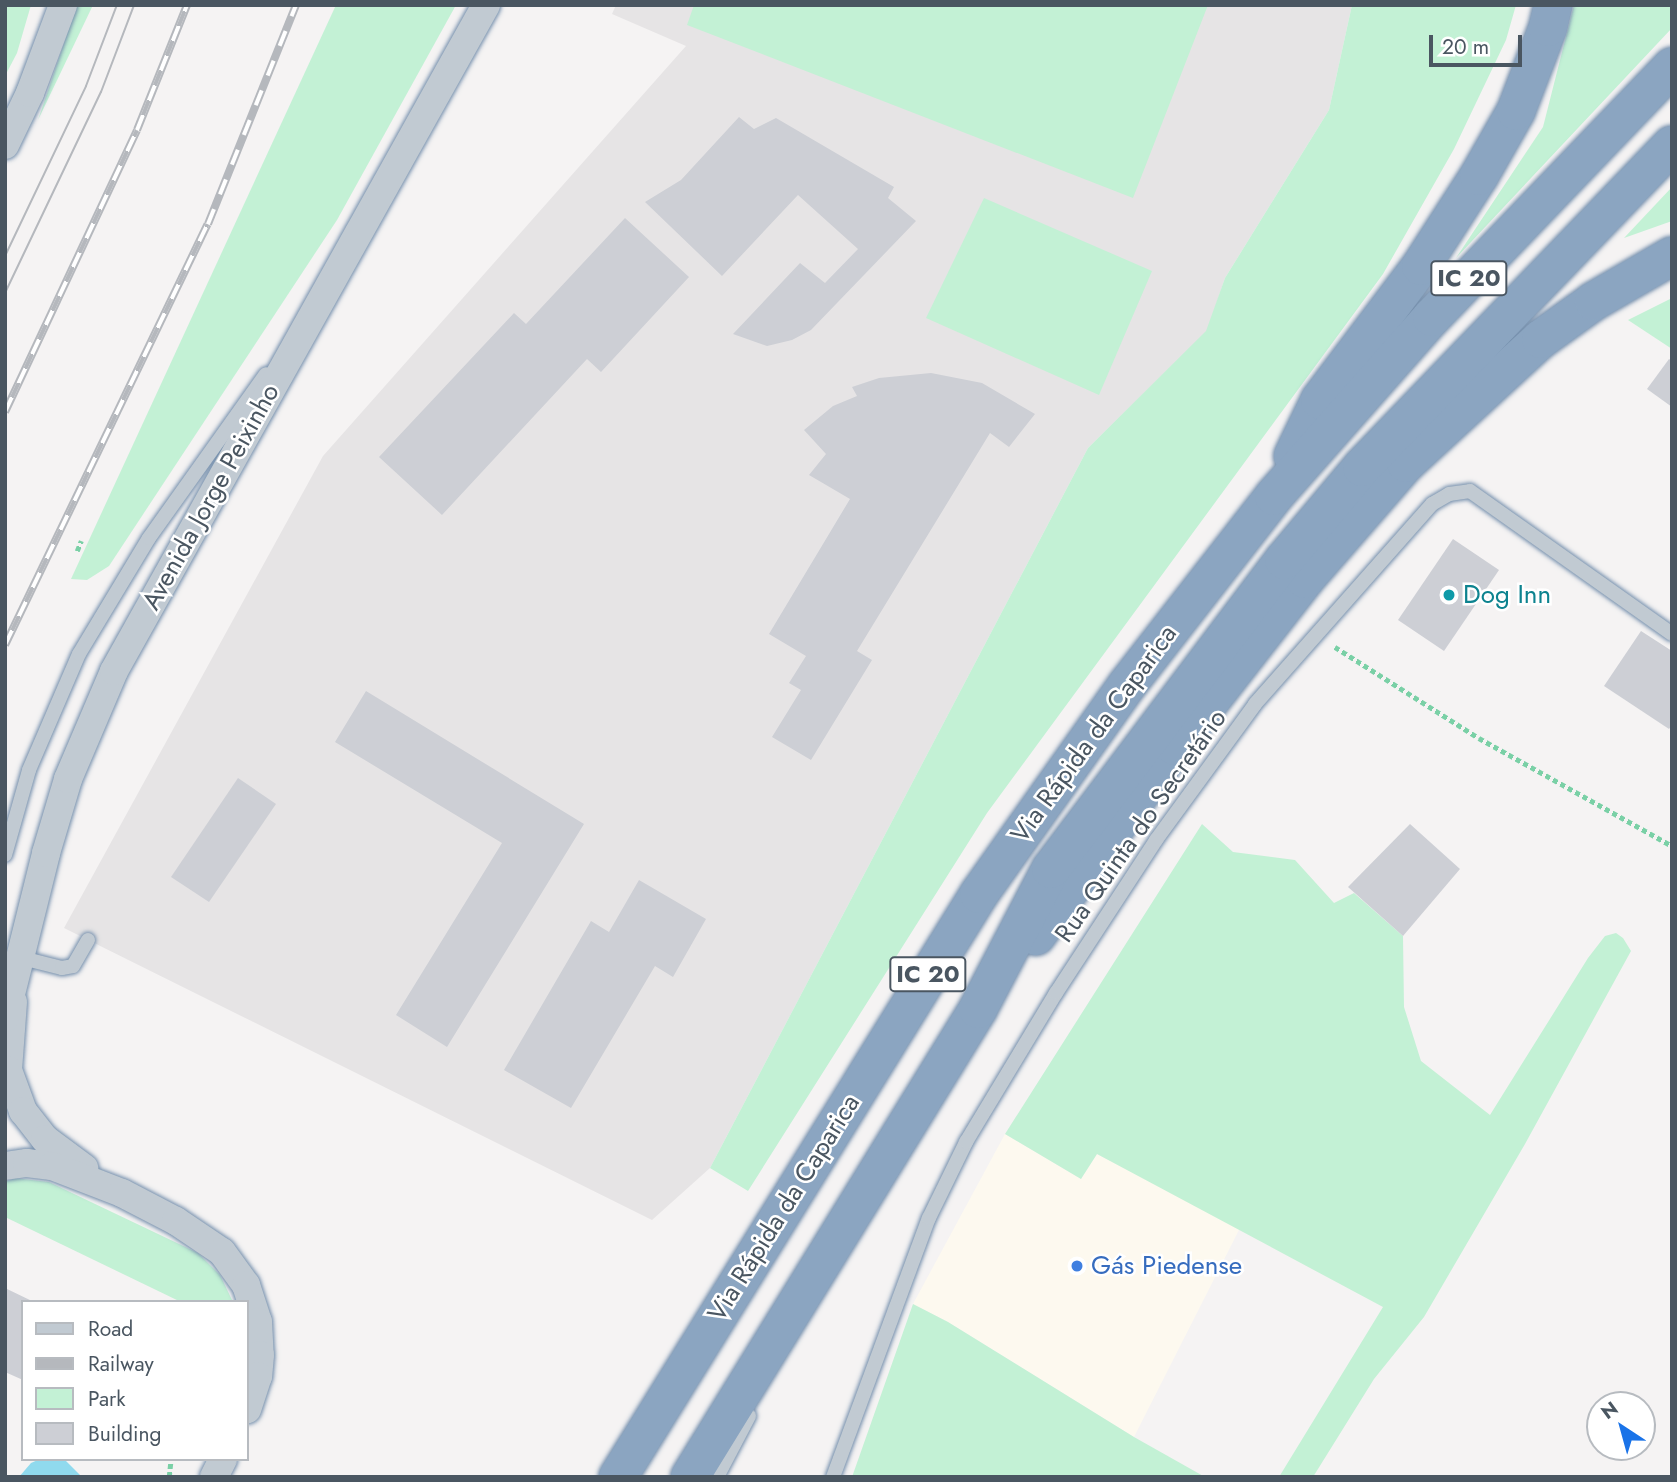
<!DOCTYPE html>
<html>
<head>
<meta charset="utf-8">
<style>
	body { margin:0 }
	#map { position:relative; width:1677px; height:1482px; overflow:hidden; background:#f5f3f3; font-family:Jost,sans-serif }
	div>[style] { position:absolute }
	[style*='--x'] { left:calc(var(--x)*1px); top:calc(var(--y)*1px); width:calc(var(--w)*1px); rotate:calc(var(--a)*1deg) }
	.commercial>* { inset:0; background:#fdf9ef }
	.education>* { inset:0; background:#e6e4e5 }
	.green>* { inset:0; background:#c3f1d5 }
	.water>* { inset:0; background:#90daee }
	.building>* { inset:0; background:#cdcfd5 }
	.path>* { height:4.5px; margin-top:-2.25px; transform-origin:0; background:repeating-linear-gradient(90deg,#7ad0a6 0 5px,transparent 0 8.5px) }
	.roads { filter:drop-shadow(0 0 2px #7690ad) drop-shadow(0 0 2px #7690ad) }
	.lane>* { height:14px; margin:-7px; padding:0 7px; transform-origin:7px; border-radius:7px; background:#c1cad2 }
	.street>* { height:28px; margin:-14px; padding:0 14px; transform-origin:14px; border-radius:14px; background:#c1cad2 }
	.highway>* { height:38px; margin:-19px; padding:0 19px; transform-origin:19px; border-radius:19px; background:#8ba5c1 }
	.tram>* { height:2px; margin:-1px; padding:0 1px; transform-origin:1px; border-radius:1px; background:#b5b8bd }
	.rail>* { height:8px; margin-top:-4px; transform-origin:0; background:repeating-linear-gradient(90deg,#fff 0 16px,#b5b8bd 0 32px); box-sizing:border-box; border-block:2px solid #b5b8bd }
	.dots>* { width:19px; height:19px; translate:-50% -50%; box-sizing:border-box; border:4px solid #fff; border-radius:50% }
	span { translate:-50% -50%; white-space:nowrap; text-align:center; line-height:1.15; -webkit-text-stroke:5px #fff; paint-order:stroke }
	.shield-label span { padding:2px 5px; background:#fff; border:2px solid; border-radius:5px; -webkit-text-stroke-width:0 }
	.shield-label { font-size:24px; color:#4a5661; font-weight:700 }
	.street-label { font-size:26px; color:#4a5661 }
	.culture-label { font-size:26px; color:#0d838f }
	.left { translate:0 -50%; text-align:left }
	.shop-label { font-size:26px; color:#366cbe }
	.frame { position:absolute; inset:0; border:7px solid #4a5661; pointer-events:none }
	.legend { position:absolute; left:21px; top:1300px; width:228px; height:161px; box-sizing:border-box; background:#fff; border:2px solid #b7bbc0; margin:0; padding:9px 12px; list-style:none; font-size:21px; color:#4a5661 }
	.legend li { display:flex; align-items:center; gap:14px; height:35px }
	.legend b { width:35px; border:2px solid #b7bbc0 }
	.north { position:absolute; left:1586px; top:1391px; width:70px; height:70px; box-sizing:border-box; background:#fff; border:2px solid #b7bbc0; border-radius:50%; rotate:324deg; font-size:19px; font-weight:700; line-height:28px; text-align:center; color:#4a5661 }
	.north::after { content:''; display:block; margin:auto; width:24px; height:32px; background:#1a73e8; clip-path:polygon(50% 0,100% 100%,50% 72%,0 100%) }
	.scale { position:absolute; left:1429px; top:35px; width:93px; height:32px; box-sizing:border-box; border:4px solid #4a5661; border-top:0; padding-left:9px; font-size:21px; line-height:24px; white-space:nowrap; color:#4a5661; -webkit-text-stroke:5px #fff; paint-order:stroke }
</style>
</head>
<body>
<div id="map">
	<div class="commercial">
		<div style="clip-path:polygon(1005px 1134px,1081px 1179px,1097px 1154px,1240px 1228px,1134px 1437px,948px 1322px,913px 1304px)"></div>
	</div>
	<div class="education">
		<div style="clip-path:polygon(616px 5px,1352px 5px,1329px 110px,1225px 278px,1207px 331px,1088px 448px,710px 1168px,652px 1220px,64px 928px,323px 456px,686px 46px,612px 14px)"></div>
	</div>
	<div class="green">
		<div style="clip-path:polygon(5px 5px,31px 5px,17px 53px,5px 76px)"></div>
		<div style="clip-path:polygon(77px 5px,93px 5px,38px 120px)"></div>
		<div style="clip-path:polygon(336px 5px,456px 5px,337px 220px,109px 566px,87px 580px,71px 579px)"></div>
		<div style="clip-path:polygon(694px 5px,1208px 5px,1133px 198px,687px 25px)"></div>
		<div style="clip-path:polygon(1352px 5px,1516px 5px,1506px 40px,1454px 149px,1383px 274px,987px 813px,748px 1191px,710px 1168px,1088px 448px,1206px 331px,1225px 278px,1329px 110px)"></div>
		<div style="clip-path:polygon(1574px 5px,1672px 5px,1672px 28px,1456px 258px,1543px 127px)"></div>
		<div style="clip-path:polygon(1672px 187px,1672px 221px,1624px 238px)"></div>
		<div style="clip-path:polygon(984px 198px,1152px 271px,1099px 395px,926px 318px)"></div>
		<div style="clip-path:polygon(1672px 298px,1672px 349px,1628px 320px)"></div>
		<div style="clip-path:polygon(1202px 824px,1233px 852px,1295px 860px,1334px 903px,1354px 893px,1403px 936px,1404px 1007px,1421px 1061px,1490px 1115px,1588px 958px,1605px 936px,1616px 933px,1623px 938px,1631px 951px,1525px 1144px,1424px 1317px,1374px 1379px,1313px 1477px,1279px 1477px,1383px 1307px,1097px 1154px,1081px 1179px,1005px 1134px)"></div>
		<div style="clip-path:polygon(15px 1178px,49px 1182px,198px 1253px,220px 1275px,233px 1302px,181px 1302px,5px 1217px,5px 1182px)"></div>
		<div style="clip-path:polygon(913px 1304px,948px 1322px,1134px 1437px,1205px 1477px,852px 1477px)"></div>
	</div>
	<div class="water">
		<div style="clip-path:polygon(40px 1459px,66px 1461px,82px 1477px,19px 1477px,31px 1463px)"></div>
	</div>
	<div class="building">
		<div style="clip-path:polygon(739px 117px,754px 129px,776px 118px,894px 187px,888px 198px,916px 221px,811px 330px,792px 340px,767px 346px,733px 334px,800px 263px,825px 283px,858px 249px,798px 195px,722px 276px,645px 202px,681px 180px)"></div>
		<div style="clip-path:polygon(625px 218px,689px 277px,601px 372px,587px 359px,442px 515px,379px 457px,514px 313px,526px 324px)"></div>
		<div style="clip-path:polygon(1669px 359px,1672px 361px,1672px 407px,1647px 389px)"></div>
		<div style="clip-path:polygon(931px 373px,982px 383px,1035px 414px,1009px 447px,990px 433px,857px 651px,872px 660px,811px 760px,772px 737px,801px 690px,789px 683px,806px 656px,769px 634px,850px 499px,809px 475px,826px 454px,804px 430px,833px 406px,857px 396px,852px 387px,879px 378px)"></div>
		<div style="clip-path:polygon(1453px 539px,1499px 570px,1444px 651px,1398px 620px)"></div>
		<div style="clip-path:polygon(1641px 631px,1672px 651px,1672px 725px,1669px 729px,1604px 686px)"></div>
		<div style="clip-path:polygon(366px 691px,584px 824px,447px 1047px,396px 1015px,502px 843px,335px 742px)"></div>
		<div style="clip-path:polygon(238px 778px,276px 804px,209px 902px,171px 877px)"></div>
		<div style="clip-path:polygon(1410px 824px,1460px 869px,1403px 936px,1348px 887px)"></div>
		<div style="clip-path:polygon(639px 880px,706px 919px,673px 977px,655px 966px,571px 1108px,504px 1070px,591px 921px,609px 932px)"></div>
		<div style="clip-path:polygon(5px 1288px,34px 1302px,23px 1302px,23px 1380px,5px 1372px)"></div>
	</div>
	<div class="path">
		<div style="--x:77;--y:551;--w:11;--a:-68"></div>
		<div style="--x:1335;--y:647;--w:170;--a:32.3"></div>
		<div style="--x:1479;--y:738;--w:221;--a:29.2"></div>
		<div style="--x:169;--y:1477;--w:18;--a:-84"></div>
	</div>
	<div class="roads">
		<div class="lane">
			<div style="--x:5;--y:855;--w:88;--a:-74.2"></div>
			<div style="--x:29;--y:770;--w:126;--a:-66.7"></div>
			<div style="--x:79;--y:654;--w:135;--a:-58.9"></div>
			<div style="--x:149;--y:538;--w:201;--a:-54.5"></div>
			<div style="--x:22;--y:958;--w:41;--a:14"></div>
			<div style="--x:62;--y:968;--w:11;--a:-10"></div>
			<div style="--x:73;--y:966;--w:30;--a:-60"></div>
			<div style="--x:717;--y:1477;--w:69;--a:-62.3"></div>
			<div style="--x:833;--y:1477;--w:276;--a:-69.7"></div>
			<div style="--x:929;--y:1218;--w:85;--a:-64"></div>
			<div style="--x:966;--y:1142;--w:174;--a:-58.9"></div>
			<div style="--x:1056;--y:993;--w:183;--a:-56.8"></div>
			<div style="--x:1156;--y:840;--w:168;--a:-53.9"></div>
			<div style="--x:1255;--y:704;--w:267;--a:-48.5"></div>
			<div style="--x:1432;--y:504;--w:20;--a:-30"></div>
			<div style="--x:1449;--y:494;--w:21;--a:-8"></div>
			<div style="--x:1470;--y:491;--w:247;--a:35.3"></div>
		</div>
		<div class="street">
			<div style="--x:5;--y:145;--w:58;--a:-64.3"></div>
			<div style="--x:30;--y:93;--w:94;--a:-69.4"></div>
			<div style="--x:13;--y:1002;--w:68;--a:94.2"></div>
			<div style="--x:8;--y:1070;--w:44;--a:69.9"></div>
			<div style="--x:23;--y:1111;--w:36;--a:52"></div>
			<div style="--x:45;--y:1139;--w:49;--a:36.6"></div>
			<div style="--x:5;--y:1018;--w:170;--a:-76"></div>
			<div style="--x:46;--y:853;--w:77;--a:-73.4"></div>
			<div style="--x:68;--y:779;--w:117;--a:-66.9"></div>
			<div style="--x:114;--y:671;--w:763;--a:-60.81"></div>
			<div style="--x:5;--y:1166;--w:22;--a:-8"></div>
			<div style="--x:27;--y:1163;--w:25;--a:7"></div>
			<div style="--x:52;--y:1166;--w:75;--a:21.1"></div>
			<div style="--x:122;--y:1193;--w:61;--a:27.4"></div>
			<div style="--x:176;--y:1221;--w:55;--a:34"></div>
			<div style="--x:222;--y:1252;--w:41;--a:54"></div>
			<div style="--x:246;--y:1285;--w:39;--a:72"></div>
			<div style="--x:258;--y:1322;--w:33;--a:87"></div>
			<div style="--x:260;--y:1355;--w:21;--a:95"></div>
			<div style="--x:258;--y:1376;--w:35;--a:108"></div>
			<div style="--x:214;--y:1477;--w:20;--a:-63"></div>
		</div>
		<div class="highway">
			<div style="--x:1293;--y:456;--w:62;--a:-64.3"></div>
			<div style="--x:1320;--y:400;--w:168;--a:-53"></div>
			<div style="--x:1421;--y:266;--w:107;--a:-57.2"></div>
			<div style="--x:1479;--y:176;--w:75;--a:-60.4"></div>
			<div style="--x:1516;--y:111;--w:90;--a:-69.1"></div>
			<div style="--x:1548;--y:27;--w:23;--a:-77"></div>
			<div style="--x:1036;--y:936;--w:235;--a:-53.8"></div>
			<div style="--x:1175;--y:746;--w:212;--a:-52.1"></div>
			<div style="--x:1305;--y:579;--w:154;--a:-49"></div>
			<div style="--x:1406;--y:463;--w:183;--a:-42.6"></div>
			<div style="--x:1541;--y:339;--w:65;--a:-35.6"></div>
			<div style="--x:1594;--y:301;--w:90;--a:-30"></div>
			<div style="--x:618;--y:1477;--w:686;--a:-58.23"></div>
			<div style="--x:979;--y:894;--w:256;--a:-54.7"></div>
			<div style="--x:1127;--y:685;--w:239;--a:-52.1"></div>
			<div style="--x:1274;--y:496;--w:239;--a:-48.6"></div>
			<div style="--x:1432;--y:317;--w:347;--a:-46.2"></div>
			<div style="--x:690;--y:1477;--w:550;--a:-58.39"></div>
			<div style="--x:978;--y:1009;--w:158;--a:-62.5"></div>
			<div style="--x:1051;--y:869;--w:387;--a:-53"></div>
			<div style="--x:1284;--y:560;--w:121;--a:-50"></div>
			<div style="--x:1362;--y:467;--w:447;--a:-46.1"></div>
		</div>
	</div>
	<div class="tram">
		<div style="--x:5;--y:256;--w:188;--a:-64.5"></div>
		<div style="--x:86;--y:86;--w:87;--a:-69.1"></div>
		<div style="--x:5;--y:293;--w:223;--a:-64.5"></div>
		<div style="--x:101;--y:92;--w:93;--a:-69.2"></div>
	</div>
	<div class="rail">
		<div style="--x:5;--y:412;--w:311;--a:-64.9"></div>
		<div style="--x:137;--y:130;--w:135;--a:-68.2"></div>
		<div style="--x:5;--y:645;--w:467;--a:-64.3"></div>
		<div style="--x:208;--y:224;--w:236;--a:-68.1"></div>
	</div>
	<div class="dots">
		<div style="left:1449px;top:595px;background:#0f9aa8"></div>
		<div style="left:1077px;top:1266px;background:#3f7fe0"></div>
	</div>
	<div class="shield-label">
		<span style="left:1469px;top:278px">IC 20</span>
		<span style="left:928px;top:974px">IC 20</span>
	</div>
	<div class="street-label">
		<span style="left:211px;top:497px;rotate:-61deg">Avenida Jorge Peixinho</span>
		<span style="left:1094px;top:734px;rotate:-54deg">Via Rápida da Caparica</span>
		<span style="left:1141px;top:826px;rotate:-55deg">Rua Quinta do Secretário</span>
		<span style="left:784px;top:1208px;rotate:-58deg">Via Rápida da Caparica</span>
	</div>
	<div class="culture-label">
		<span class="left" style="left:1463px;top:595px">Dog Inn</span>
	</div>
	<div class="shop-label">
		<span class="left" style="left:1091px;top:1266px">Gás Piedense</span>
	</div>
	<div class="frame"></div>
	<ul class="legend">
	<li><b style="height:9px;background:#c1cad2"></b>Road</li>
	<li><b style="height:9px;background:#b5b8bd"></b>Railway</li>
	<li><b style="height:19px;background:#c3f1d5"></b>Park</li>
	<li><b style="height:19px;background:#cdcfd5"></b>Building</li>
	</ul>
	<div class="north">N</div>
	<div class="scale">20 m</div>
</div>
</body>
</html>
